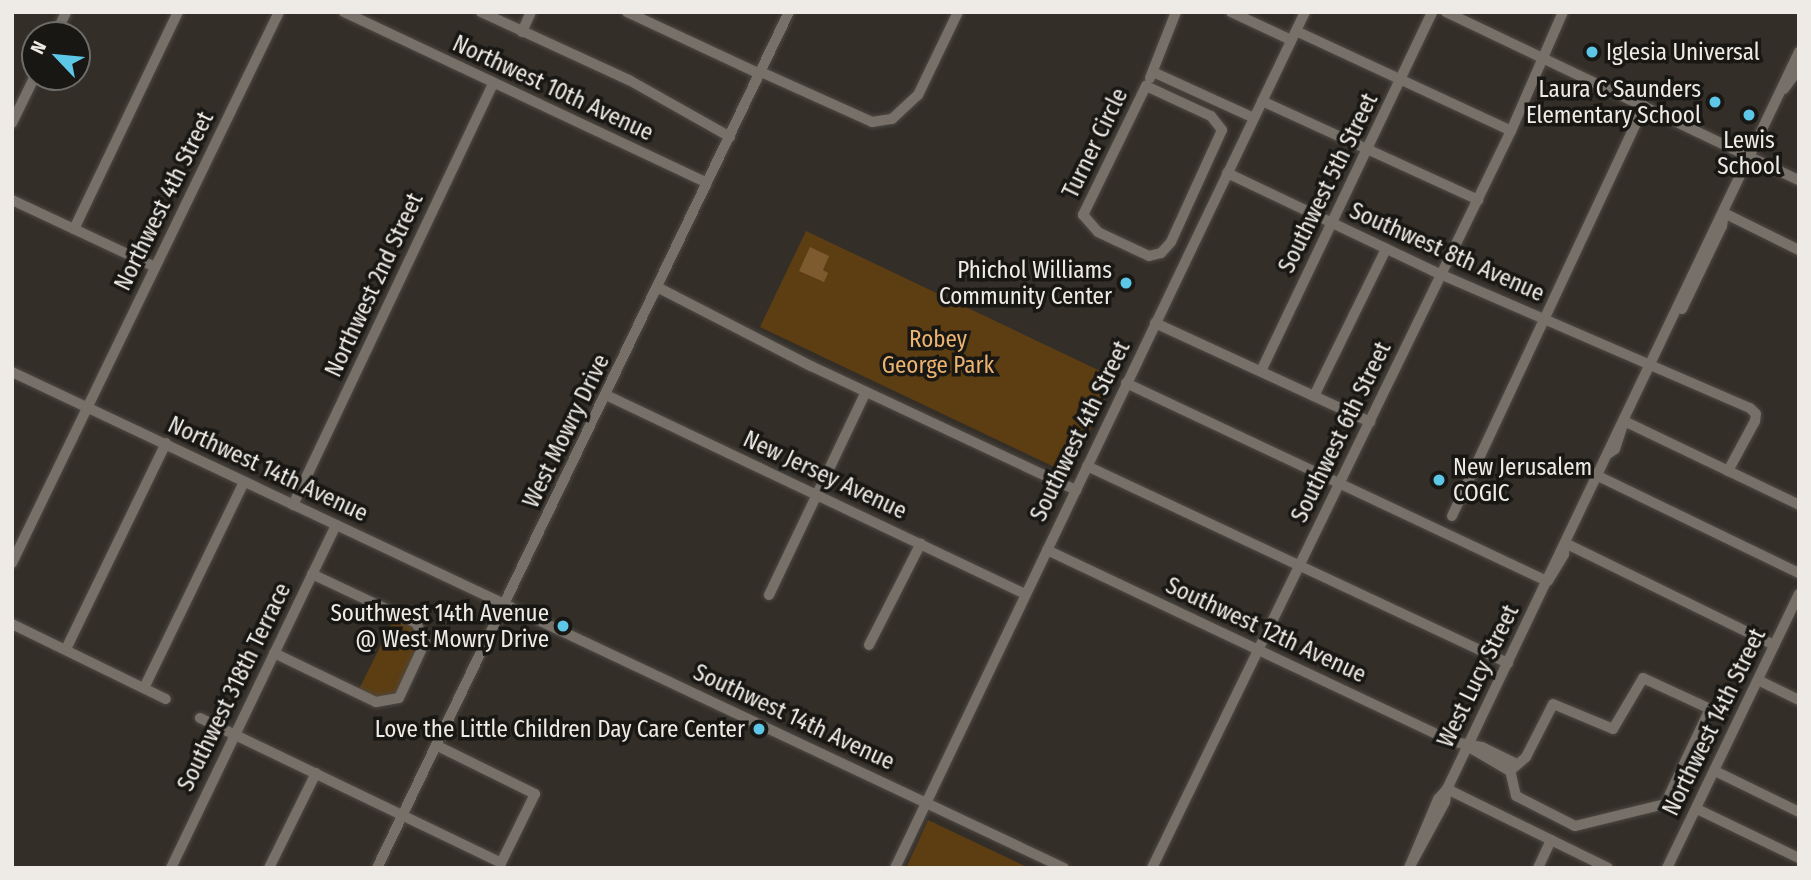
<!DOCTYPE html>
<html>
<head>
<meta charset="utf-8">
<style>
	body { margin:0 }
	#map { position:relative; width:1811px; height:880px; overflow:hidden; background:#332e28; font-family:"Fira Sans Condensed",sans-serif }
	div>[style] { position:absolute }
	[style*='--x'] { left:calc(var(--x)*1px); top:calc(var(--y)*1px); width:calc(var(--w)*1px); rotate:calc(var(--a)*1deg) }
	.green>* { inset:0; background:#5d3e13 }
	.water>* { inset:0; background:#7d5b2e }
	.roads { filter:drop-shadow(0 0 2px #4e4944) drop-shadow(0 0 2px #4e4944) }
	.minor>* { height:10px; margin:-5px; padding:0 5px; transform-origin:5px; border-radius:5px; background:#767069 }
	.dots>* { width:19px; height:19px; translate:-50% -50%; box-sizing:border-box; border:4px solid #191714; border-radius:50% }
	span { translate:-50% -50%; white-space:nowrap; text-align:center; line-height:1.15; -webkit-text-stroke:7px #191714; paint-order:stroke }
	.poi-label { font-size:23px; color:#eeebe7 }
	.left { translate:0 -50%; text-align:left }
	.right { translate:-100% -50%; text-align:right }
	.street-label { font-size:23px; color:#eeebe7 }
	.park-label { font-size:23px; color:#ebb470 }
	.frame { position:absolute; inset:0; border:14px solid #eeebe7; pointer-events:none }
	.north { position:absolute; left:21px; top:21px; width:70px; height:70px; box-sizing:border-box; background:#191714; border:2px solid #6e6c68; border-radius:50%; rotate:296deg; font-size:19px; font-weight:700; line-height:28px; text-align:center; color:#eeebe7 }
	.north::after { content:''; display:block; margin:auto; width:24px; height:32px; background:#5dc7e8; clip-path:polygon(50% 0,100% 100%,50% 72%,0 100%) }
</style>
</head>
<body>
<div id="map">
	<div class="green">
		<div style="clip-path:polygon(806px 231px,1115px 378px,1069px 474px,760px 327px)"></div>
		<div style="clip-path:polygon(396px 615px,414px 625px,424px 642px,398px 697px,388px 700px,358px 691px)"></div>
		<div style="clip-path:polygon(928px 820px,1029px 868px,906px 868px)"></div>
	</div>
	<div class="water">
		<div style="clip-path:polygon(810px 247px,829px 256px,823px 270px,828px 273px,824px 282px,799px 271px)"></div>
	</div>
	<div class="roads">
		<div class="minor">
			<div style="--x:344;--y:12;--w:401;--a:25.2"></div>
			<div style="--x:481;--y:12;--w:163;--a:24.7"></div>
			<div style="--x:629;--y:80;--w:116;--a:29.4"></div>
			<div style="--x:627;--y:12;--w:147;--a:25"></div>
			<div style="--x:1231;--y:12;--w:66;--a:25"></div>
			<div style="--x:1446;--y:12;--w:391;--a:25.5"></div>
			<div style="--x:1296;--y:31;--w:237;--a:24.9"></div>
			<div style="--x:522;--y:32;--w:22;--a:-66"></div>
			<div style="--x:55;--y:35;--w:25;--a:-64"></div>
			<div style="--x:761;--y:72;--w:122;--a:24.2"></div>
			<div style="--x:872;--y:122;--w:20;--a:-9"></div>
			<div style="--x:892;--y:119;--w:35;--a:-43"></div>
			<div style="--x:918;--y:95;--w:92;--a:-64.3"></div>
			<div style="--x:1153;--y:72;--w:111;--a:24.5"></div>
			<div style="--x:1150;--y:78;--w:71;--a:-68.5"></div>
			<div style="--x:1146;--y:86;--w:72;--a:24.8"></div>
			<div style="--x:1211;--y:116;--w:18;--a:52"></div>
			<div style="--x:1222;--y:130;--w:123;--a:114.5"></div>
			<div style="--x:1171;--y:242;--w:15;--a:132"></div>
			<div style="--x:1161;--y:253;--w:12;--a:166"></div>
			<div style="--x:1149;--y:256;--w:56;--a:-154.8"></div>
			<div style="--x:1098;--y:232;--w:23;--a:-131"></div>
			<div style="--x:1083;--y:215;--w:144;--a:-64"></div>
			<div style="--x:1784;--y:89;--w:26;--a:-54"></div>
			<div style="--x:1262;--y:101;--w:238;--a:24.6"></div>
			<div style="--x:12;--y:123;--w:52;--a:-63.9"></div>
			<div style="--x:1227;--y:173;--w:228;--a:25.4"></div>
			<div style="--x:1433;--y:271;--w:345;--a:23.4"></div>
			<div style="--x:1750;--y:408;--w:8;--a:45"></div>
			<div style="--x:1756;--y:414;--w:7;--a:98"></div>
			<div style="--x:1755;--y:421;--w:57;--a:118.4"></div>
			<div style="--x:12;--y:200;--w:158;--a:25.1"></div>
			<div style="--x:1724;--y:213;--w:84;--a:26.3"></div>
			<div style="--x:74;--y:229;--w:241;--a:-64.4"></div>
			<div style="--x:659;--y:288;--w:171;--a:27.2"></div>
			<div style="--x:811;--y:366;--w:293;--a:25.1"></div>
			<div style="--x:1682;--y:309;--w:92;--a:-64.3"></div>
			<div style="--x:1722;--y:226;--w:13;--a:-81"></div>
			<div style="--x:1155;--y:323;--w:237;--a:24.7"></div>
			<div style="--x:1261;--y:371;--w:398;--a:-64.5"></div>
			<div style="--x:12;--y:372;--w:1163;--a:25.24"></div>
			<div style="--x:1126;--y:383;--w:465;--a:25.2"></div>
			<div style="--x:606;--y:395;--w:464;--a:25.4"></div>
			<div style="--x:1314;--y:396;--w:164;--a:-63.9"></div>
			<div style="--x:1624;--y:421;--w:194;--a:25.6"></div>
			<div style="--x:1609;--y:453;--w:7;--a:-34"></div>
			<div style="--x:1615;--y:449;--w:29;--a:-72"></div>
			<div style="--x:1087;--y:466;--w:465;--a:25.1"></div>
			<div style="--x:1598;--y:476;--w:223;--a:25.8"></div>
			<div style="--x:293;--y:505;--w:467;--a:-64.6"></div>
			<div style="--x:1452;--y:516;--w:453;--a:-64.9"></div>
			<div style="--x:1565;--y:543;--w:233;--a:26"></div>
			<div style="--x:1047;--y:550;--w:450;--a:25.3"></div>
			<div style="--x:1454;--y:742;--w:28;--a:10"></div>
			<div style="--x:1482;--y:747;--w:37;--a:26"></div>
			<div style="--x:12;--y:563;--w:612;--a:-64.15"></div>
			<div style="--x:1548;--y:581;--w:31;--a:-59"></div>
			<div style="--x:1564;--y:554;--w:11;--a:-85"></div>
			<div style="--x:769;--y:595;--w:225;--a:-64.5"></div>
			<div style="--x:12;--y:624;--w:171;--a:26"></div>
			<div style="--x:869;--y:645;--w:114;--a:-63"></div>
			<div style="--x:66;--y:649;--w:229;--a:-64.1"></div>
			<div style="--x:274;--y:653;--w:113;--a:25.7"></div>
			<div style="--x:376;--y:702;--w:23;--a:-10"></div>
			<div style="--x:399;--y:698;--w:62;--a:-65.1"></div>
			<div style="--x:425;--y:642;--w:21;--a:-115"></div>
			<div style="--x:416;--y:623;--w:115;--a:-154.8"></div>
			<div style="--x:1643;--y:678;--w:74;--a:24.8"></div>
			<div style="--x:1710;--y:709;--w:105;--a:115.3"></div>
			<div style="--x:1665;--y:804;--w:93;--a:166.3"></div>
			<div style="--x:1575;--y:826;--w:66;--a:-153"></div>
			<div style="--x:1516;--y:796;--w:26;--a:-103"></div>
			<div style="--x:1510;--y:771;--w:21;--a:-41"></div>
			<div style="--x:1526;--y:757;--w:59;--a:-63"></div>
			<div style="--x:1553;--y:704;--w:65;--a:22.6"></div>
			<div style="--x:1613;--y:729;--w:59;--a:-59.5"></div>
			<div style="--x:1758;--y:680;--w:46;--a:26"></div>
			<div style="--x:144;--y:688;--w:229;--a:-64.1"></div>
			<div style="--x:200;--y:718;--w:334;--a:25.7"></div>
			<div style="--x:501;--y:863;--w:77;--a:-63.8"></div>
			<div style="--x:535;--y:794;--w:108;--a:-153.7"></div>
			<div style="--x:1467;--y:746;--w:50;--a:30.2"></div>
			<div style="--x:1715;--y:771;--w:93;--a:26"></div>
			<div style="--x:1447;--y:789;--w:179;--a:26.1"></div>
			<div style="--x:1697;--y:809;--w:113;--a:25.7"></div>
			<div style="--x:171;--y:868;--w:381;--a:-64.3"></div>
			<div style="--x:269;--y:868;--w:106;--a:-63.7"></div>
			<div style="--x:377;--y:868;--w:950;--a:-64.3"></div>
			<div style="--x:895;--y:868;--w:949;--a:-64.41"></div>
			<div style="--x:1152;--y:868;--w:820;--a:-64.03"></div>
			<div style="--x:1511;--y:131;--w:130;--a:-66.4"></div>
			<div style="--x:1409;--y:868;--w:75;--a:-67.2"></div>
			<div style="--x:1438;--y:799;--w:13;--a:-48"></div>
			<div style="--x:1447;--y:789;--w:817;--a:-64.47"></div>
			<div style="--x:1409;--y:868;--w:75;--a:-61.4"></div>
			<div style="--x:1445;--y:802;--w:13;--a:-81"></div>
			<div style="--x:1538;--y:868;--w:31;--a:-65"></div>
			<div style="--x:1667;--y:868;--w:304;--a:-64.3"></div>
		</div>
	</div>
	<div class="dots">
		<div style="left:1592px;top:52px;background:#5dc7e8"></div>
		<div style="left:1715px;top:102px;background:#5dc7e8"></div>
		<div style="left:1749px;top:115px;background:#5dc7e8"></div>
		<div style="left:1126px;top:283px;background:#5dc7e8"></div>
		<div style="left:1439px;top:480px;background:#5dc7e8"></div>
		<div style="left:563px;top:626px;background:#5dc7e8"></div>
		<div style="left:759px;top:729px;background:#5dc7e8"></div>
	</div>
	<div class="poi-label">
		<span class="left" style="left:1606px;top:52px">Iglesia Universal</span>
		<span class="right" style="left:1701px;top:102px">Laura C Saunders<br>Elementary School</span>
		<span style="left:1749px;top:153px">Lewis<br>School</span>
		<span class="right" style="left:1112px;top:283px">Phichol Williams<br>Community Center</span>
		<span class="left" style="left:1453px;top:480px">New Jerusalem<br>COGIC</span>
		<span class="right" style="left:549px;top:626px">Southwest 14th Avenue<br>@ West Mowry Drive</span>
		<span class="right" style="left:745px;top:729px">Love the Little Children Day Care Center</span>
	</div>
	<div class="street-label">
		<span style="left:553px;top:88px;rotate:25deg">Northwest 10th Avenue</span>
		<span style="left:1095px;top:143px;rotate:-64deg">Turner Circle</span>
		<span style="left:1328px;top:183px;rotate:-64deg">Southwest 5th Street</span>
		<span style="left:164px;top:201px;rotate:-64deg">Northwest 4th Street</span>
		<span style="left:1447px;top:252px;rotate:24deg">Southwest 8th Avenue</span>
		<span style="left:374px;top:285px;rotate:-65deg">Northwest 2nd Street</span>
		<span style="left:566px;top:431px;rotate:-64deg">West Mowry Drive</span>
		<span style="left:1080px;top:431px;rotate:-64deg">Southwest 4th Street</span>
		<span style="left:1341px;top:432px;rotate:-64deg">Southwest 6th Street</span>
		<span style="left:268px;top:469px;rotate:25deg">Northwest 14th Avenue</span>
		<span style="left:825px;top:475px;rotate:25deg">New Jersey Avenue</span>
		<span style="left:1266px;top:630px;rotate:25deg">Southwest 12th Avenue</span>
		<span style="left:1478px;top:676px;rotate:-64deg">West Lucy Street</span>
		<span style="left:234px;top:687px;rotate:-64deg">Southwest 318th Terrace</span>
		<span style="left:794px;top:717px;rotate:25deg">Southwest 14th Avenue</span>
		<span style="left:1714px;top:722px;rotate:-64deg">Northwest 14th Street</span>
	</div>
	<div class="park-label">
		<span style="left:938px;top:352px">Robey<br>George Park</span>
	</div>
	<div class="frame"></div>
	<div class="north">N</div>
</div>
</body>
</html>
